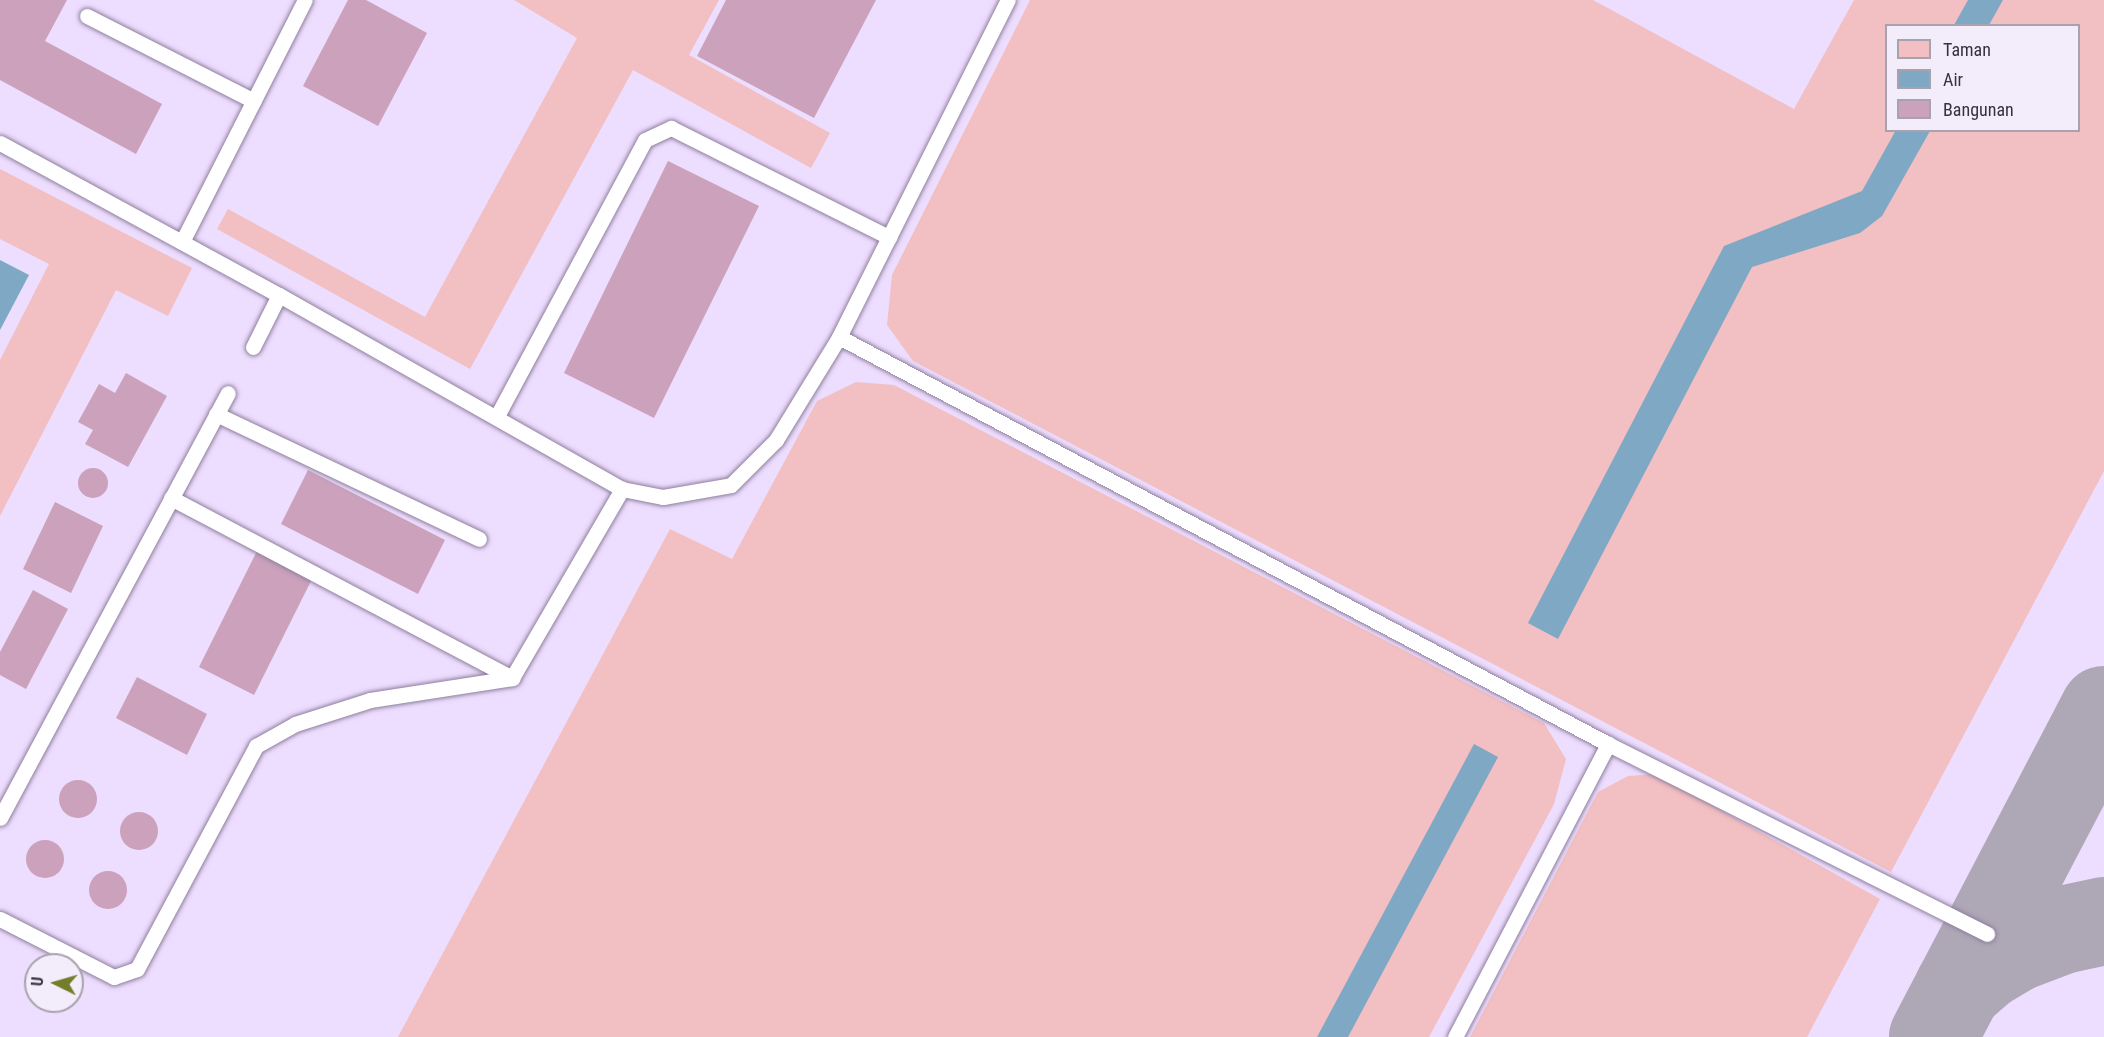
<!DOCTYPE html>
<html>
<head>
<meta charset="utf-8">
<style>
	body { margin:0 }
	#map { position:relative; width:2104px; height:1037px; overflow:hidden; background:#f3edfb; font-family:"Roboto Condensed",sans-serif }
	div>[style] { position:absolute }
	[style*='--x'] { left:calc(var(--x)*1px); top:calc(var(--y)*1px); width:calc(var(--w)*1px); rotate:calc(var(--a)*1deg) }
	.built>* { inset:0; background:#edddfe }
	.green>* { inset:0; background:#f2bfc2 }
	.water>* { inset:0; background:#7fa8c5 }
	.taxiway>* { height:88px; margin:-44px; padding:0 44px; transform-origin:44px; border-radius:44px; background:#aea8b6 }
	.building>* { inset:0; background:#cba1bc }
	.round { border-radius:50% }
	.roads { filter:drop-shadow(0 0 2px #8e7f9e) drop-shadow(0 0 2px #8e7f9e) }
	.lane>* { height:15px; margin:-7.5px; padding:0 7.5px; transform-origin:7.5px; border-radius:7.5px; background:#fff }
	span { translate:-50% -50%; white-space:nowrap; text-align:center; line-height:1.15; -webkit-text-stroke:5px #f3edfb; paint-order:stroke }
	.legend { position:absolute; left:1885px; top:24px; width:195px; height:108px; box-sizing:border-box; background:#f3edfb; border:2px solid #a8a2af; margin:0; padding:8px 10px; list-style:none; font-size:18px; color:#37313e }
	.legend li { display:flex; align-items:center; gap:12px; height:30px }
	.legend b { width:30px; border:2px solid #a8a2af }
	.north { position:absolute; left:24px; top:953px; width:60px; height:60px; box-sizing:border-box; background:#f3edfb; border:2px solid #a8a2af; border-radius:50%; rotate:275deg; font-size:16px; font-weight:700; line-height:24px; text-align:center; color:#37313e }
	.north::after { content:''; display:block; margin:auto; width:21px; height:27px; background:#737e2a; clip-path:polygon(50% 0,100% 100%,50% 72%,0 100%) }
</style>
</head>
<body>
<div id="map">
	<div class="built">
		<div style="clip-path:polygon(evenodd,0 0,2104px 0,2104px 1037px,0 1037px,0 0,1886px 26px,2078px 26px,2078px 130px,1886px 130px,1886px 26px,0 0,36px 965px,72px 965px,72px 1001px,36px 1001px,36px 965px)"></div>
	</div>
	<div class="green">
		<div style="clip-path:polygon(514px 0,719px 0,689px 55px,830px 133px,811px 168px,633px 70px,470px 369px,217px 229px,228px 209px,425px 317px,577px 38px)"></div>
		<div style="clip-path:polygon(evenodd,1030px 0,1593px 0,1794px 109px,1854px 0,2104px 0,2104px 471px,1891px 872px,913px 361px,887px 325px,892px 275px,1030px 0,1886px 26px,2078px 26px,2078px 130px,1886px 130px,1886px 26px)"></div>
		<div style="clip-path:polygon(0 169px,192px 268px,168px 316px,116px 290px,0 516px,0 360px,49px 264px,0 239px)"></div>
		<div style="clip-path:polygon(856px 382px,894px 385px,1544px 723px,1566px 759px,1554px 804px,1429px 1037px,398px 1037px,670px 529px,732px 559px,817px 401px)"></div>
		<div style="clip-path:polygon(1656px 774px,1880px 899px,1807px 1037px,1470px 1037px,1598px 792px,1628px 776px)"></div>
	</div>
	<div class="water">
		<div style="clip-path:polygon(1968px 0,2003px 0,1989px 25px,1954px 25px)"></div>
		<div style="clip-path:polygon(1896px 130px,1930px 131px,1882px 216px,1860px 233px,1752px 267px,1558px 639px,1528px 623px,1724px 246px,1862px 191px)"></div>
		<div style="clip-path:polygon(0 260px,29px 275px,0 330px)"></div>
		<div style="clip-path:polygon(1474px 744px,1498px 757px,1348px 1037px,1317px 1037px)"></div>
	</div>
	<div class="taxiway">
		<div style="--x:1958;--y:989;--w:33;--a:-41"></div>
		<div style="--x:1983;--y:967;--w:37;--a:-31"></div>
		<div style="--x:2015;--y:948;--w:50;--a:-21"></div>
		<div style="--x:2062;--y:930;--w:43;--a:-12.1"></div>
		<div style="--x:1933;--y:1037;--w:369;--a:-62.4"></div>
	</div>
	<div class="building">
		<div style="clip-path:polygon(0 0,67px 0,45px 41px,162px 104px,136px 154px,0 80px)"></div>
		<div style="clip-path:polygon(348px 0,366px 0,427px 33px,378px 126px,303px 86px)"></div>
		<div style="clip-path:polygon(726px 0,876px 0,814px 118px,697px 56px)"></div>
		<div style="clip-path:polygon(668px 161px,759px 206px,654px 418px,564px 373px)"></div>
		<div style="clip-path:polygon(126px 373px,167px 396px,128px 467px,85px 444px,93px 430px,78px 422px,99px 384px,115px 393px)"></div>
		<div class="round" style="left:78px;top:468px;width:30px;height:30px"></div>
		<div style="clip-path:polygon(308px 470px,445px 540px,418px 594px,281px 524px)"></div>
		<div style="clip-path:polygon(55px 502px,103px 526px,71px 593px,23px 569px)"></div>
		<div style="clip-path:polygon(257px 551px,312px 579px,254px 695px,199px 667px)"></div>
		<div style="clip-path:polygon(33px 590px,68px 609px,26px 689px,0 675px,0 652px)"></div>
		<div style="clip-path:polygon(137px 677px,207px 714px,187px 755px,116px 718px)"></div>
		<div class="round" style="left:59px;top:780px;width:38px;height:38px"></div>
		<div class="round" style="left:120px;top:812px;width:38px;height:38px"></div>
		<div class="round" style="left:26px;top:840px;width:38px;height:38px"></div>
		<div class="round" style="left:89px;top:871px;width:38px;height:38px"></div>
	</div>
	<div class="roads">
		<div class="lane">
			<div style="--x:87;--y:16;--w:187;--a:27"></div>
			<div style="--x:0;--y:143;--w:318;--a:28.6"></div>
			<div style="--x:279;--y:295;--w:394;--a:29.5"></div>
			<div style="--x:622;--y:489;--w:42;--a:11"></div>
			<div style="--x:663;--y:497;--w:69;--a:-10"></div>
			<div style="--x:731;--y:485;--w:64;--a:-45"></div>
			<div style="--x:776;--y:440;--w:121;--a:-58.5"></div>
			<div style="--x:839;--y:337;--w:377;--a:-63.4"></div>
			<div style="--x:182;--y:242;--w:271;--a:-63.1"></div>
			<div style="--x:839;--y:337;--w:870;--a:27.89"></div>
			<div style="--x:1608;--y:744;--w:424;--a:26.6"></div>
			<div style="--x:253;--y:347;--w:58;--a:-63.4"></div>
			<div style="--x:216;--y:414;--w:291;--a:25.4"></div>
			<div style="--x:497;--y:416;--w:313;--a:-61.8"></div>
			<div style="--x:645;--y:140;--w:29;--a:-25"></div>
			<div style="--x:671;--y:128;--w:244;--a:26.6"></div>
			<div style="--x:171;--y:498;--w:386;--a:27.8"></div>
			<div style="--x:0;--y:818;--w:482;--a:-61.8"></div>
			<div style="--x:0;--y:919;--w:128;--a:27"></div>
			<div style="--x:114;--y:977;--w:24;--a:-19"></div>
			<div style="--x:137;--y:969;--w:253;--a:-61.9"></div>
			<div style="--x:256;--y:746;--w:45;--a:-29.4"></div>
			<div style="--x:295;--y:724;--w:79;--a:-17.7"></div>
			<div style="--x:370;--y:700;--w:144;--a:-8.8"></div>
			<div style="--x:512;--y:678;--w:219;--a:-59.8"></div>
			<div style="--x:1455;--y:1037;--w:331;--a:-62.4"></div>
		</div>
	</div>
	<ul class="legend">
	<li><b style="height:16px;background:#f2bfc2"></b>Taman</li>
	<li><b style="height:16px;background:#7fa8c5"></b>Air</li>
	<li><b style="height:16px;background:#cba1bc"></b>Bangunan</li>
	</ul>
	<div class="north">U</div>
</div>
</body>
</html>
